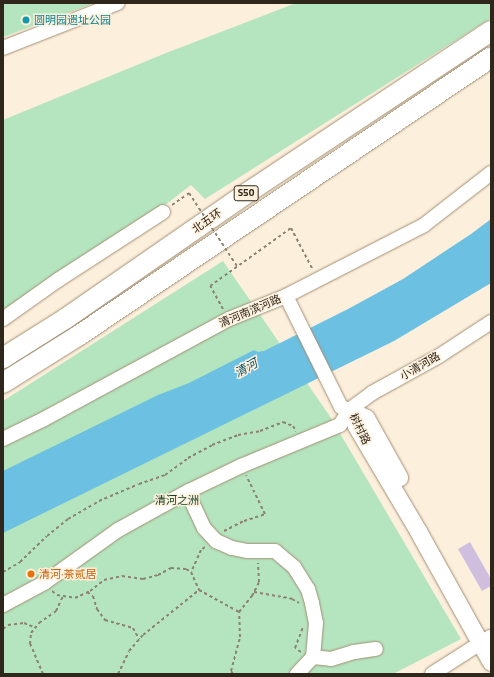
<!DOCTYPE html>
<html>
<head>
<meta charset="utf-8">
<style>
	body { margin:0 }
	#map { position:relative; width:494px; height:677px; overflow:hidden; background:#fcefdc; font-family:"Titillium Web","Noto Sans SC",sans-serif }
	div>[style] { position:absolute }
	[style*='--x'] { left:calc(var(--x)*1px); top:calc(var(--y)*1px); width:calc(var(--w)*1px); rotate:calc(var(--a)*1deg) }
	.green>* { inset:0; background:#b4e5bf }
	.water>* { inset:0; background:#6cc0e2 }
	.building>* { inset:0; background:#cfbede }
	.path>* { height:2px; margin-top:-1px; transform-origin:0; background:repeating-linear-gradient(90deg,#8c8272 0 3px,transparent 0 6px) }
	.roads { filter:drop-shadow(0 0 1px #a38f72) drop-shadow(0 0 1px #a38f72) }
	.minor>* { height:14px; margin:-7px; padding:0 7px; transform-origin:7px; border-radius:7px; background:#fff }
	.major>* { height:17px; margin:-8.5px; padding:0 8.5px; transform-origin:8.5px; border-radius:8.5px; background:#fff }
	.highway>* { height:20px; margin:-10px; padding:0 10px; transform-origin:10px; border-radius:10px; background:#fff }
	.path-bridge>* { height:2px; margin-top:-1px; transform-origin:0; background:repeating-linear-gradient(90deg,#8c8272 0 3px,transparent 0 6px) }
	.dots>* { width:11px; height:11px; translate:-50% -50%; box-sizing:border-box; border:2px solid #fcefdc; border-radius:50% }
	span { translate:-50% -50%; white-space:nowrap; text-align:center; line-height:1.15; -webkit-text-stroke:3px #fcefdc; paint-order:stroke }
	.shield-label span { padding:1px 3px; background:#fcefdc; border:1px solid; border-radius:3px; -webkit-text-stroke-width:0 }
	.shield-label { font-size:10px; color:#2f271b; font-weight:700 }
	.culture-label { font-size:11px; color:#0d838f }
	.left { translate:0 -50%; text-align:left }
	.street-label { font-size:11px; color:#2f271b }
	.park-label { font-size:11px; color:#124223 }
	.food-label { font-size:11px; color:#c56008 }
	.water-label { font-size:12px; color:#044f66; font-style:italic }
	.frame { position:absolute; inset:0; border:4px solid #2f271b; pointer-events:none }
</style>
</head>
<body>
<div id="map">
	<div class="green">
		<div style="clip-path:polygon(3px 3px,94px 3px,3px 37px)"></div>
		<div style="clip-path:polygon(296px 3px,491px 3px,491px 18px,205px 199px,191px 185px,169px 202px,3px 315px,3px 120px,166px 53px)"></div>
		<div style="clip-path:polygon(223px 261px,331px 418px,461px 639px,393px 674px,3px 674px,3px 401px)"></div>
	</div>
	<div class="water">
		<div style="clip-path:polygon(491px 219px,491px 283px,394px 341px,3px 533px,3px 471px,158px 395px,189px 383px,254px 350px,258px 352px,264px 351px,348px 309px,403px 279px,471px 234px)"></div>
	</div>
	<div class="building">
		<div style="clip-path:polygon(470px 542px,491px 579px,491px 586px,482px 591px,458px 549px)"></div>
	</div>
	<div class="path">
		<div style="--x:172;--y:205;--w:21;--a:-35"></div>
		<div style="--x:223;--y:309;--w:26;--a:-119"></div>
		<div style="--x:210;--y:286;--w:100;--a:-35.6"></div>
		<div style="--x:291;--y:228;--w:47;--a:62.4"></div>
		<div style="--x:224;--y:531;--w:22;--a:-27"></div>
		<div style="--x:244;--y:521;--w:22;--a:-18"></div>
		<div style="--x:265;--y:514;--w:43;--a:-116"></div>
		<div style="--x:205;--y:547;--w:5;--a:143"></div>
		<div style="--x:201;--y:550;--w:24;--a:114"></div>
		<div style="--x:191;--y:572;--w:20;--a:66"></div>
		<div style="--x:199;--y:590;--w:46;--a:28.8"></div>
		<div style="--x:3;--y:572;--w:20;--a:-30"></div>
		<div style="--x:20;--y:562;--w:37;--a:-44"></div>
		<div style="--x:47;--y:536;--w:27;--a:-39"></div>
		<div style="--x:68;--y:519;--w:36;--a:-30"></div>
		<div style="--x:99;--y:501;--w:43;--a:-23"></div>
		<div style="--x:139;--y:484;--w:28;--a:-19"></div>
		<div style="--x:165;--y:475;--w:29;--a:-36"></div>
		<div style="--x:188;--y:458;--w:27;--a:-28"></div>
		<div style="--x:212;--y:445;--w:28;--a:-21"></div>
		<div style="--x:238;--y:435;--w:22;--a:-10"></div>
		<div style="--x:260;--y:431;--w:25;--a:-21"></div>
		<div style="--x:283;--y:422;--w:11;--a:22"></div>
		<div style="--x:293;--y:426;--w:6;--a:59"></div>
		<div style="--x:52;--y:591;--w:6;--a:39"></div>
		<div style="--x:57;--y:595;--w:18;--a:9"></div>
		<div style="--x:75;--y:598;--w:17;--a:-25"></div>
		<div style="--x:90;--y:591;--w:18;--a:-38"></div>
		<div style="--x:104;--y:580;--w:18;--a:-13"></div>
		<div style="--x:122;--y:576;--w:21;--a:8"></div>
		<div style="--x:143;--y:579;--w:16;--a:-15"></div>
		<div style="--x:158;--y:575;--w:15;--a:-28"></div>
		<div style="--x:171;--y:568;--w:15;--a:4"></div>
		<div style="--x:186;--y:569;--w:6;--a:31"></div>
		<div style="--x:87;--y:592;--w:7;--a:34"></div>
		<div style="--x:93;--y:596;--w:14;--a:73"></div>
		<div style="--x:97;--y:609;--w:14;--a:54"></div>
		<div style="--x:105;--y:620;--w:29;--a:16"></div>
		<div style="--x:133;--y:628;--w:13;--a:61"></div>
		<div style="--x:254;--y:592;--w:39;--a:10"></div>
		<div style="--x:292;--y:599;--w:8;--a:30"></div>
		<div style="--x:3;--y:629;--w:6;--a:-39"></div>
		<div style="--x:8;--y:625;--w:16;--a:-7"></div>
		<div style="--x:24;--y:623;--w:11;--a:22"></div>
		<div style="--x:301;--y:652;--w:7;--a:-146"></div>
		<div style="--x:295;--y:648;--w:22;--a:-69"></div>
		<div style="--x:43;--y:674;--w:33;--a:-113"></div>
		<div style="--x:30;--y:644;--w:11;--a:-85"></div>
		<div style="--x:31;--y:633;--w:13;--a:-51"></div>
		<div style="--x:39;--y:623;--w:21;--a:-35"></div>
		<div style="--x:56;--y:611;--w:17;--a:-65"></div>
		<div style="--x:118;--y:674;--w:25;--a:-64"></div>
		<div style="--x:129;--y:651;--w:21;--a:-49"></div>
		<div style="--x:143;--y:635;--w:72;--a:-38.8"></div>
		<div style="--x:233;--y:674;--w:4;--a:-124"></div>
		<div style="--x:231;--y:671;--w:35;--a:-75"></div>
		<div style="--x:240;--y:637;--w:25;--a:-92"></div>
		<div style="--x:239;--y:612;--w:21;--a:-51"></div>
		<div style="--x:252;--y:596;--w:16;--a:-63"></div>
		<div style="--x:259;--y:582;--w:19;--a:-93"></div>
	</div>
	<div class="roads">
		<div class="minor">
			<div style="--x:3;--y:48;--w:123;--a:-21.4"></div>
			<div style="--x:286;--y:296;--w:124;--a:63.6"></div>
			<div style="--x:341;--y:407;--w:9;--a:21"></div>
			<div style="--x:3;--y:319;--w:67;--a:-35.3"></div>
			<div style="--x:58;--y:280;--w:125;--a:-32.9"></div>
			<div style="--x:3;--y:439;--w:46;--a:-26"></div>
			<div style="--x:44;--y:419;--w:210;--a:-28.4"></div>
			<div style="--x:229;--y:319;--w:61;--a:-22"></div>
			<div style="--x:286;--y:296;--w:155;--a:-27.2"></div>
			<div style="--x:424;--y:225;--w:85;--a:-37.8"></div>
			<div style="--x:189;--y:491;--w:7;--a:82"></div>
			<div style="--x:190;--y:498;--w:33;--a:65"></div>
			<div style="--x:204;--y:528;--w:18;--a:47"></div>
			<div style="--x:216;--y:541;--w:17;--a:24"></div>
			<div style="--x:232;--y:548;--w:16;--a:11"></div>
			<div style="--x:248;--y:551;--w:27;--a:0"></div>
			<div style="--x:275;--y:551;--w:25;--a:40"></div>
			<div style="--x:294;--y:567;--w:26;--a:58"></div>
			<div style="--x:308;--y:589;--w:15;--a:74"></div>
			<div style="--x:312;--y:603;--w:20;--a:79"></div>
			<div style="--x:316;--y:623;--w:34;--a:95"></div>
			<div style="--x:313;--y:657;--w:18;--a:6"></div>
			<div style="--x:331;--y:659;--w:24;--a:-17"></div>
			<div style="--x:354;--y:652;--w:22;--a:-8"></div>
			<div style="--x:3;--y:605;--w:47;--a:-28.2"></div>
			<div style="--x:44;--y:583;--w:91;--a:-35.6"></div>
			<div style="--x:118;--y:530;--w:81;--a:-28.8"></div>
			<div style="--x:189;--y:491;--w:58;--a:-25.7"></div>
			<div style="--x:241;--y:466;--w:107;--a:-22.5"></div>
			<div style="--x:340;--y:425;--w:17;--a:-59"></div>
			<div style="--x:349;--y:410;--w:29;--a:-36"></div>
			<div style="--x:372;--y:393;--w:77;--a:-28.9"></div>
			<div style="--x:439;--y:356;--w:62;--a:-33.2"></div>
			<div style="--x:297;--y:674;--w:23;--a:-47"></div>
			<div style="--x:432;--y:674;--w:69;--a:-32.5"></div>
		</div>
		<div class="major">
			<div style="--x:349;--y:410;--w:17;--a:66"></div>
			<div style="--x:356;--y:426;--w:122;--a:59.4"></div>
			<div style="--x:418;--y:531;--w:150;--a:60.9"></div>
			<div style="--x:349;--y:410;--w:19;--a:25"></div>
			<div style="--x:366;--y:418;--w:68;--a:60.8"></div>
		</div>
		<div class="highway">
			<div style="--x:3;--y:358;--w:73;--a:-32.2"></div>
			<div style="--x:65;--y:319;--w:225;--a:-34.7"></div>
			<div style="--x:250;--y:191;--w:289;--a:-33.6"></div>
			<div style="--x:3;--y:383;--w:89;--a:-32.1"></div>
			<div style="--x:78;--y:336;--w:498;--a:-34"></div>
		</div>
	</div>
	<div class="path-bridge">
		<div style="--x:189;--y:193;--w:87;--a:56.7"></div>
	</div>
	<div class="dots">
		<div style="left:26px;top:20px;background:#0f9aa8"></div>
		<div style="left:31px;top:574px;background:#e8710a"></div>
	</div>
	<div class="shield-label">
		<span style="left:246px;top:193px">S50</span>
	</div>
	<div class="culture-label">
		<span class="left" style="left:34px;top:20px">圆明园遗址公园</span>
	</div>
	<div class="street-label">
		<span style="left:207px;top:221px;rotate:-35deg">北五环</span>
		<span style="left:250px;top:311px;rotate:-23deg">清河南滨河路</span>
		<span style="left:420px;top:366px;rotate:-30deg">小清河路</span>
		<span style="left:360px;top:429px;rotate:64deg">树村路</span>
	</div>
	<div class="park-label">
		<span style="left:177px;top:500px">清河之洲</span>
	</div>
	<div class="food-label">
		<span class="left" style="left:39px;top:574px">清河·茶贰居</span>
	</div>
	<div class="water-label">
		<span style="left:246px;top:368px;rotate:-29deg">清河</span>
	</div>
	<div class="frame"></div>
</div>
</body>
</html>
